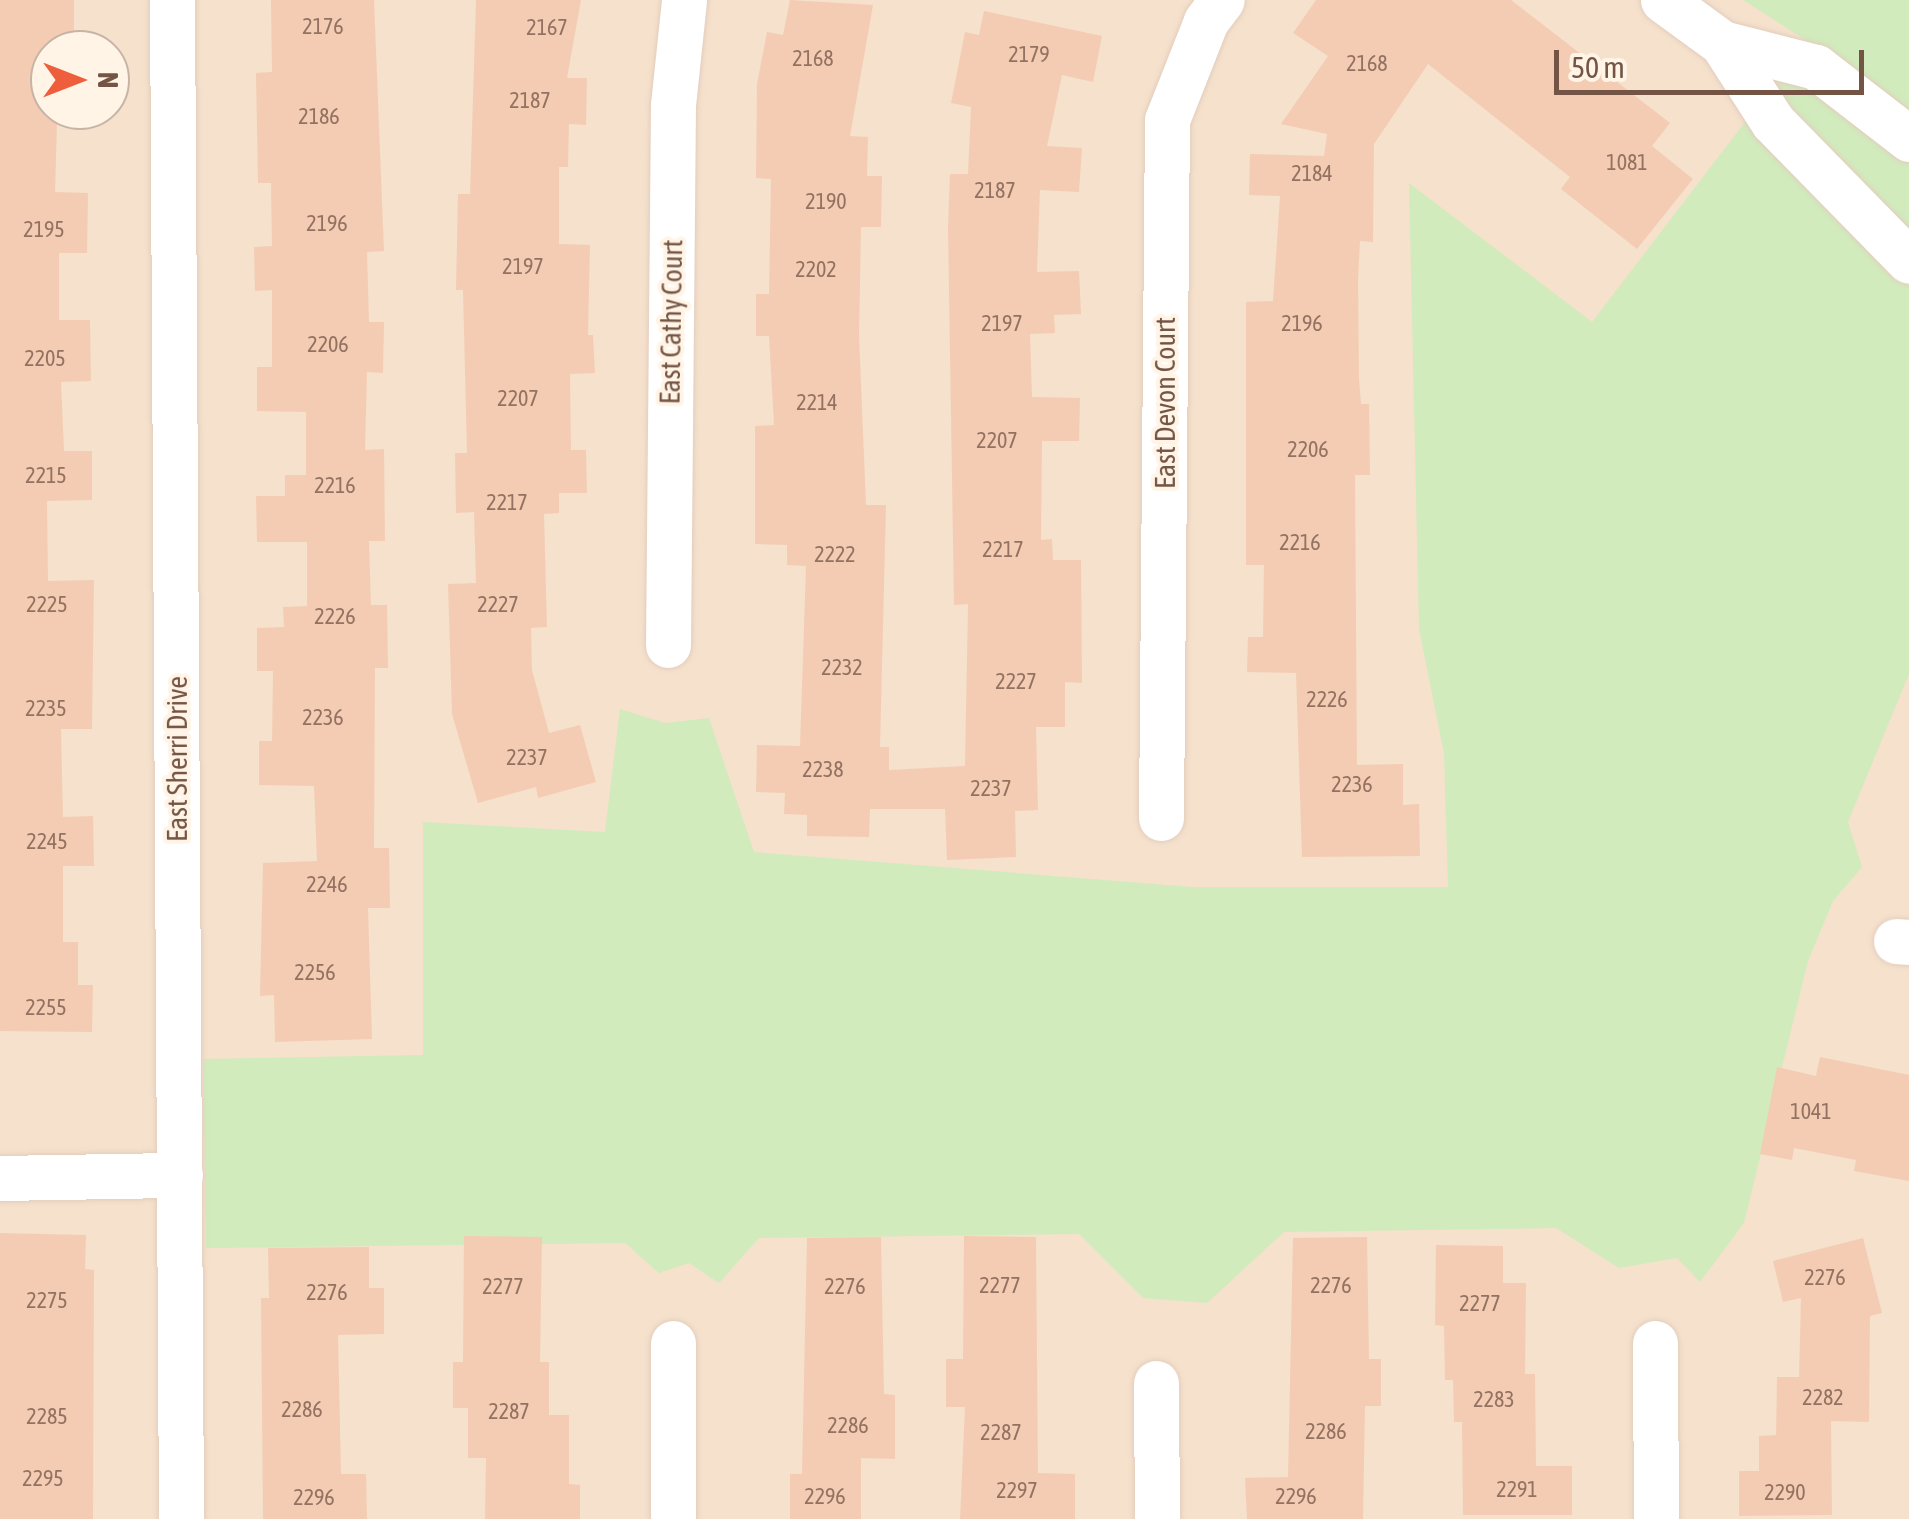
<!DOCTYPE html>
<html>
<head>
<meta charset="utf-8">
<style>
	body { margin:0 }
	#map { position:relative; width:1909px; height:1519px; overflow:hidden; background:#fdf0de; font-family:"Asap Condensed",sans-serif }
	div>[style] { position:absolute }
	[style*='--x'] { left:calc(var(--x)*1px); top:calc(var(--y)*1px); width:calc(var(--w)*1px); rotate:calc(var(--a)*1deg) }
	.residential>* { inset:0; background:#f5e1cc }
	.green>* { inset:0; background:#d1ebbd }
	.building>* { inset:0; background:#f4ccb4 }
	.roads { filter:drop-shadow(0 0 2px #e3cdbd) drop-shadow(0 0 2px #e3cdbd) }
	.minor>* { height:45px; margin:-22.5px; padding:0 22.5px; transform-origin:22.5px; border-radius:22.5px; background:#fff }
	span { translate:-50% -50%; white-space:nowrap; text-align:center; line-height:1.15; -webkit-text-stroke:8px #fff4e5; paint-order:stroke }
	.number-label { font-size:22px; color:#947261 }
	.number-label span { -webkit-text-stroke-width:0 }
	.street-label { font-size:28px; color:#745445 }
	.north { position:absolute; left:30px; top:30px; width:100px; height:100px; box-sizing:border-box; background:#fff4e5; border:2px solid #c7b4a5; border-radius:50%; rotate:90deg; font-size:28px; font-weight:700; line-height:40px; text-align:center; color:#745445 }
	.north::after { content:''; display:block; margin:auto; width:35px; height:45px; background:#ef5e3c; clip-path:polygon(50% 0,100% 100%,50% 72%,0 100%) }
	.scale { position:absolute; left:1554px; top:50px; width:310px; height:45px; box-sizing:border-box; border:5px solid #745445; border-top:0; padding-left:12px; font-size:30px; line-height:35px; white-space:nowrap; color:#745445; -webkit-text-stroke:8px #fff4e5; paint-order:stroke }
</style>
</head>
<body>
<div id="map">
	<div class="residential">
		<div style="clip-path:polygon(evenodd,0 0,1909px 0,1909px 1519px,0 1519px,0 0,50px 50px,110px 50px,110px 110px,50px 110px,50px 50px)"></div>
	</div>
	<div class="green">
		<div style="clip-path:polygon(1743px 0,1909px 0,1909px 674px,1848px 822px,1862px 867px,1833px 901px,1808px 961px,1744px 1223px,1700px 1282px,1677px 1258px,1619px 1268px,1556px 1228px,1284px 1232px,1207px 1303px,1143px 1298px,1079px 1234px,759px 1238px,719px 1283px,689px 1263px,659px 1273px,625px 1243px,206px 1248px,203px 1059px,423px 1055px,423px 822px,605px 832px,620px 709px,665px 723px,709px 718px,754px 852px,1192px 887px,1448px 887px,1444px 753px,1419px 629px,1409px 183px,1592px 322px,1807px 41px)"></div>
	</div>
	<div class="building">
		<div style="clip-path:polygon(0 0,74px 0,74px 50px,50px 50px,50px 110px,75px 110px,75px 123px,57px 123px,55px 192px,88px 193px,87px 253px,59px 253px,59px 320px,90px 320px,91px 381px,61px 382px,64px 451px,92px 451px,92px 500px,47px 501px,48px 581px,94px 580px,92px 729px,61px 729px,63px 817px,93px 816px,94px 866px,63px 866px,63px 942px,78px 942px,78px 985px,93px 985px,92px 1032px,0 1031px)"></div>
		<div style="clip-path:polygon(271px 0,374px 0,384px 251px,367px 252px,369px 322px,384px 322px,383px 373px,367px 372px,365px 450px,384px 449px,385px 541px,369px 541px,371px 605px,387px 605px,388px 668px,375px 668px,374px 848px,389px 848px,390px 908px,368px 908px,372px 1039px,275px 1042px,274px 995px,260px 996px,263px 863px,317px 861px,314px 786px,259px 785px,259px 741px,272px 741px,273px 671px,257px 671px,257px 628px,284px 627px,283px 607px,307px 606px,307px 542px,257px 542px,256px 496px,285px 496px,285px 475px,306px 475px,306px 412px,257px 411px,257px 367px,272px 367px,272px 290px,255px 291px,254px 247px,272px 246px,271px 183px,258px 183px,256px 73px,272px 72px)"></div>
		<div style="clip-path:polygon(476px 0,581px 0,567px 78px,587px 78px,586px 125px,569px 124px,568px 167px,559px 167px,559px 244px,590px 245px,588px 335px,593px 335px,595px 373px,570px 374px,571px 450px,586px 450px,587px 493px,559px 493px,559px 513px,544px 514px,547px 627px,531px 628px,532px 670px,549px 733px,580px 725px,596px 782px,538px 798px,536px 787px,478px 803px,452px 714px,448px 584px,476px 583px,474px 512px,456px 513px,455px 453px,467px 453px,463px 290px,456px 290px,458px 194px,470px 194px)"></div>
		<div style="clip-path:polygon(790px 0,873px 5px,850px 136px,868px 137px,867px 176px,882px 176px,881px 227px,861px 227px,859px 335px,866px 505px,886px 505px,880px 747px,889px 747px,889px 770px,965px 766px,968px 604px,954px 605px,948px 226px,950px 174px,968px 174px,971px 107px,951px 103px,965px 32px,979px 35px,984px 11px,1102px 36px,1093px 82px,1062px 75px,1047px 146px,1082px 148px,1079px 192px,1040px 190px,1037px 272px,1079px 271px,1081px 314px,1054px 315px,1055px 333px,1030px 334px,1032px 397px,1080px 398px,1079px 441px,1042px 441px,1041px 540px,1052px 539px,1053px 560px,1081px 560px,1082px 683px,1065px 682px,1065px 727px,1036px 727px,1038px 810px,1015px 811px,1016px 857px,947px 860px,945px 809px,870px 809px,869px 837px,807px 836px,807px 815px,784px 814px,785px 793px,756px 792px,757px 745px,800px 746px,806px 566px,787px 565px,787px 545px,755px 544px,755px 426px,774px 425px,769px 336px,756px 336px,756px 294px,769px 294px,771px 179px,756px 178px,757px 84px,767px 32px,783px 35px)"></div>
		<div style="clip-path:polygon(1316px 0,1511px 0,1670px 123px,1652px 146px,1693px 179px,1637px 249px,1561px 189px,1570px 177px,1428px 64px,1374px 144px,1373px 242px,1360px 241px,1358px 280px,1359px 379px,1361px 404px,1369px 404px,1370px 475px,1355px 475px,1357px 765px,1403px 764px,1403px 805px,1419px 804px,1420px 856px,1302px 857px,1296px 673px,1247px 672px,1248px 637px,1263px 637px,1264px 565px,1246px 565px,1246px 302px,1273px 301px,1280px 196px,1249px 195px,1250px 154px,1324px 156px,1327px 134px,1281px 124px,1328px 56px,1293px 33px)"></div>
		<div style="clip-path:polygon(1820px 1057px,1909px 1075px,1909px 1181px,1854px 1171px,1856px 1160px,1794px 1148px,1792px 1160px,1760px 1154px,1777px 1067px,1816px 1076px)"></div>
		<div style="clip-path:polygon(0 1233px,86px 1235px,85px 1269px,94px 1270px,93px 1519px,0 1519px)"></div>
		<div style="clip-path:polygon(464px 1236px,542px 1237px,540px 1362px,549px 1362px,549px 1415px,569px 1415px,569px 1484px,580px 1485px,580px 1519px,485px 1519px,486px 1458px,468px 1458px,468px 1408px,453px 1408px,453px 1362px,463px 1362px)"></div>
		<div style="clip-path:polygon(964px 1236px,1036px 1237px,1038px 1473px,1075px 1474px,1075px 1519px,960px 1519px,965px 1407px,946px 1407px,946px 1359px,963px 1359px)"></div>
		<div style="clip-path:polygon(881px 1237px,884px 1394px,895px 1395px,895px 1459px,861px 1458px,861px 1519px,790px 1519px,790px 1474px,802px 1474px,807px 1238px)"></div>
		<div style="clip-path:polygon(1367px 1237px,1369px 1359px,1381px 1359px,1381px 1406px,1365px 1406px,1363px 1519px,1247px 1519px,1245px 1478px,1288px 1477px,1293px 1238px)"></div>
		<div style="clip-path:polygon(1863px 1238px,1882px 1313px,1870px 1316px,1869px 1422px,1831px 1421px,1832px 1515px,1739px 1516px,1739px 1471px,1759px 1471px,1759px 1436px,1776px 1435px,1777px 1377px,1799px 1377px,1801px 1298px,1783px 1302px,1773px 1261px)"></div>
		<div style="clip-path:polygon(1436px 1245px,1503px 1246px,1503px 1283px,1526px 1283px,1525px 1374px,1535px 1374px,1536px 1466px,1572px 1466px,1572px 1515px,1463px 1515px,1462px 1422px,1454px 1422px,1453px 1380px,1445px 1380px,1444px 1326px,1435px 1325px)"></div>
		<div style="clip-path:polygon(369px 1247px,369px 1288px,384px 1288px,384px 1334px,338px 1335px,341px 1474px,366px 1474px,367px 1519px,263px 1519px,261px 1298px,269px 1298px,268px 1248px)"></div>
	</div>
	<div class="roads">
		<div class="minor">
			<div style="--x:172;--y:0;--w:1519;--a:89.66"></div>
			<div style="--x:1663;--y:0;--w:73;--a:36.1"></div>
			<div style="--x:1722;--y:43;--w:94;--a:57.2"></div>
			<div style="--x:1773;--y:122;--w:194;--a:45.6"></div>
			<div style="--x:1722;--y:43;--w:97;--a:14.3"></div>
			<div style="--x:1816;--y:67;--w:118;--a:37.7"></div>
			<div style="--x:668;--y:645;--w:540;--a:-89.47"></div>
			<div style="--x:673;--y:105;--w:106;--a:-84"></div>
			<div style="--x:1161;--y:818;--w:698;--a:-89.51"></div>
			<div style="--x:1167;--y:120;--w:106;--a:-68.5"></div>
			<div style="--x:1206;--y:21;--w:26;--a:-53"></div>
			<div style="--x:1896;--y:941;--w:13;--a:4"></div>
			<div style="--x:0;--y:1178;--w:180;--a:-1"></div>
			<div style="--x:1655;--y:1343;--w:176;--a:89.7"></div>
			<div style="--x:1156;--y:1383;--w:136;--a:89.6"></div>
			<div style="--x:673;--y:1519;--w:176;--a:-90"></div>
		</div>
	</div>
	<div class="number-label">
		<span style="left:323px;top:27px">2176</span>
		<span style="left:547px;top:28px">2167</span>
		<span style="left:1029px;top:55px">2179</span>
		<span style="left:813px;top:59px">2168</span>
		<span style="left:1367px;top:64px">2168</span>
		<span style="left:530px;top:101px">2187</span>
		<span style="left:319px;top:117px">2186</span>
		<span style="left:1627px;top:163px">1081</span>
		<span style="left:1312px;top:174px">2184</span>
		<span style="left:995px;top:191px">2187</span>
		<span style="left:826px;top:202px">2190</span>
		<span style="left:327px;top:224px">2196</span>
		<span style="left:44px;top:230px">2195</span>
		<span style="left:523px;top:267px">2197</span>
		<span style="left:816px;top:270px">2202</span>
		<span style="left:1002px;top:324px">2197</span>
		<span style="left:1302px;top:324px">2196</span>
		<span style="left:328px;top:345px">2206</span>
		<span style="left:45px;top:359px">2205</span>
		<span style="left:518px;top:399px">2207</span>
		<span style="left:817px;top:403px">2214</span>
		<span style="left:997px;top:441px">2207</span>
		<span style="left:1308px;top:450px">2206</span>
		<span style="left:46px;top:476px">2215</span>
		<span style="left:335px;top:486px">2216</span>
		<span style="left:507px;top:503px">2217</span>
		<span style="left:1300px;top:543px">2216</span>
		<span style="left:1003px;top:550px">2217</span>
		<span style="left:835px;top:555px">2222</span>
		<span style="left:47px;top:605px">2225</span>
		<span style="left:498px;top:605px">2227</span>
		<span style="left:335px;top:617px">2226</span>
		<span style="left:842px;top:668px">2232</span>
		<span style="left:1016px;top:682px">2227</span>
		<span style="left:1327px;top:700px">2226</span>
		<span style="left:46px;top:709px">2235</span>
		<span style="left:323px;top:718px">2236</span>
		<span style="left:527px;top:758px">2237</span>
		<span style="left:823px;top:770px">2238</span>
		<span style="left:1352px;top:785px">2236</span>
		<span style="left:991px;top:789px">2237</span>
		<span style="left:47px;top:842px">2245</span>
		<span style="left:327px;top:885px">2246</span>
		<span style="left:315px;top:973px">2256</span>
		<span style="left:46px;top:1008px">2255</span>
		<span style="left:1811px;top:1112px">1041</span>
		<span style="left:1825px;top:1278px">2276</span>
		<span style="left:1000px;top:1286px">2277</span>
		<span style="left:1331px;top:1286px">2276</span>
		<span style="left:503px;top:1287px">2277</span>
		<span style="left:845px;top:1287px">2276</span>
		<span style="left:327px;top:1293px">2276</span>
		<span style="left:47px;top:1301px">2275</span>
		<span style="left:1480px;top:1304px">2277</span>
		<span style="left:1823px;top:1398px">2282</span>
		<span style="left:1494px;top:1400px">2283</span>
		<span style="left:302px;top:1410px">2286</span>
		<span style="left:509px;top:1412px">2287</span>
		<span style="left:47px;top:1417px">2285</span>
		<span style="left:848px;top:1426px">2286</span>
		<span style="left:1326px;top:1432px">2286</span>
		<span style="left:1001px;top:1433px">2287</span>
		<span style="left:43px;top:1479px">2295</span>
		<span style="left:1517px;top:1490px">2291</span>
		<span style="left:1017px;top:1491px">2297</span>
		<span style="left:1785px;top:1493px">2290</span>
		<span style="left:825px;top:1497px">2296</span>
		<span style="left:1296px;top:1497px">2296</span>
		<span style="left:314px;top:1498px">2296</span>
	</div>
	<div class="street-label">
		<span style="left:671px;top:322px;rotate:-89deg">East Cathy Court</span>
		<span style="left:1165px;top:403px;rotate:-90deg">East Devon Court</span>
		<span style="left:177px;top:759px;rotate:-90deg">East Sherri Drive</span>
	</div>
	<div class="north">N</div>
	<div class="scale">50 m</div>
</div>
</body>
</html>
